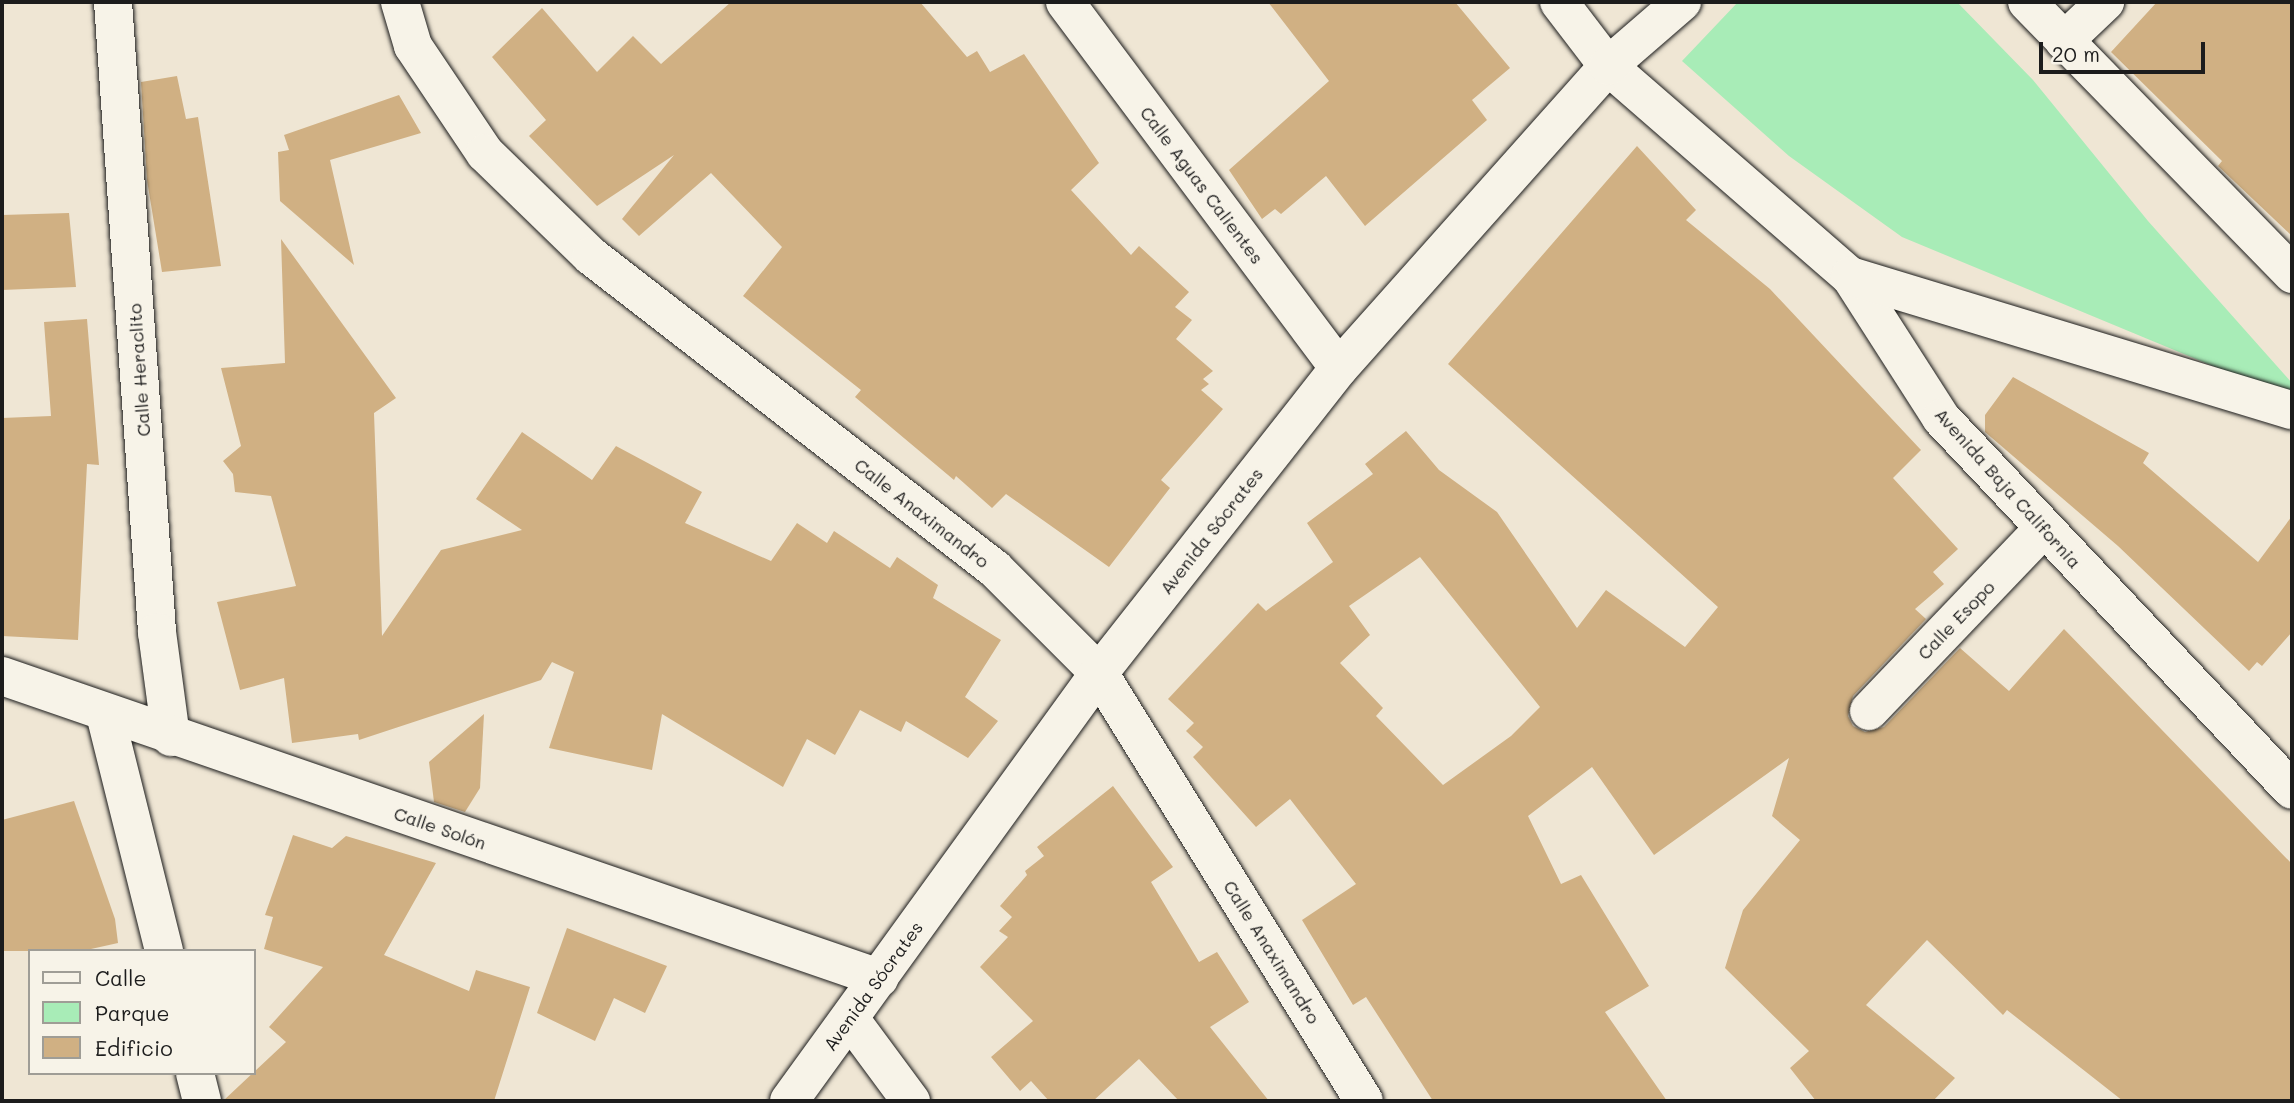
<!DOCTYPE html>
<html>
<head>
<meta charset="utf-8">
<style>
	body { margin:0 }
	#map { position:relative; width:2294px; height:1103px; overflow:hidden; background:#efe6d4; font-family:Mali,sans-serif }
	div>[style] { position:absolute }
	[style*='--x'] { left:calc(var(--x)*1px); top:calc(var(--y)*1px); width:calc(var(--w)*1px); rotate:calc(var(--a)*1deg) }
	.green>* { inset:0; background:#a8ecb7 }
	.building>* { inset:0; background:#d0b083 }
	.roads { filter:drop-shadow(0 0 2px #1c1c1c) drop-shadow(0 0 2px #1c1c1c) }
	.street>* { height:38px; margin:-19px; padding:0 19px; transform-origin:19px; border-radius:19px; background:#f7f3e8 }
	.secondary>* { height:38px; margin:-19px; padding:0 19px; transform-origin:19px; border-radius:19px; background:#f7f3e8 }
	span { translate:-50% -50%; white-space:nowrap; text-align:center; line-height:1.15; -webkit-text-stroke:5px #f7f3e8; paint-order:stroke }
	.street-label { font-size:18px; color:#1c1c1c }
	.frame { position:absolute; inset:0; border:4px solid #1c1c1c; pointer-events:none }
	.legend { position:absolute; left:28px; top:949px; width:228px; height:126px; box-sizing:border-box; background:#f7f3e8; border:2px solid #9f9d96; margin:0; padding:9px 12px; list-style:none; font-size:21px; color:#1c1c1c }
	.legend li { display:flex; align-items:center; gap:14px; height:35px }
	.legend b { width:35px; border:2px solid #9f9d96 }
	.scale { position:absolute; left:2039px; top:42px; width:166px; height:32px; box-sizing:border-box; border:4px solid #1c1c1c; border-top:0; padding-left:9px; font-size:21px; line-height:24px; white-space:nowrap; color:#1c1c1c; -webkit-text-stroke:5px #f7f3e8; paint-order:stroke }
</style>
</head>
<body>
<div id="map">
	<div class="green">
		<div style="clip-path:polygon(1738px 2px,1957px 2px,2033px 80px,2148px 221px,2292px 383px,2292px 399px,1902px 237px,1789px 156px,1682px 61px)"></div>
	</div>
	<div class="building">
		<div style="clip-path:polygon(731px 2px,920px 2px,967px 57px,977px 51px,990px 72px,1024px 54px,1099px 163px,1071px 190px,1131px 255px,1139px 246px,1189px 292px,1175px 307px,1192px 320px,1176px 339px,1213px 371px,1203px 379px,1209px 384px,1201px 390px,1223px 409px,1161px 480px,1170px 488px,1109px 567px,1006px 494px,992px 508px,956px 476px,954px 480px,855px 397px,861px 390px,743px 296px,782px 247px,711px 173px,639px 236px,622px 219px,674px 155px,597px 206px,529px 136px,546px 120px,492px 57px,542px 8px,597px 72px,633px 36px,661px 64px)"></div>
		<div style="clip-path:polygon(1268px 2px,1455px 2px,1510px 68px,1472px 100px,1487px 120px,1365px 226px,1326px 176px,1281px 214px,1275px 209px,1262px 219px,1229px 170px,1329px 81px)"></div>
		<div style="clip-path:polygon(2157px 2px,2292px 2px,2292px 236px,2218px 166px,2222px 161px,2111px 52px)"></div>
		<div style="clip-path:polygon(177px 76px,186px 119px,198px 117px,221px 266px,162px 272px,147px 180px,141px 82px)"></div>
		<div style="clip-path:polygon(399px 95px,421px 133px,330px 160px,354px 265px,280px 201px,278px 152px,289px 150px,284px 135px)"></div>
		<div style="clip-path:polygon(evenodd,1637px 146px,1696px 210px,1686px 220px,1770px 289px,1921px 450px,1893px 478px,1958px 549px,1933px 572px,1944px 584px,1915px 609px,1926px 619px,1853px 696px,1848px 716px,1853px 726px,1865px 732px,1884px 727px,1960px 648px,2009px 691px,2064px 629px,2292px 864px,2292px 1101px,2123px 1101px,2007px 1010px,2003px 1015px,1927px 940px,1866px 1005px,1955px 1078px,1933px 1101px,1816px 1101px,1790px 1068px,1809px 1051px,1725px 968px,1743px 910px,1800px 840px,1772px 816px,1789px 758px,1654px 855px,1592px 767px,1528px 816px,1561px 884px,1581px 875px,1649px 986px,1605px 1012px,1667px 1101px,1433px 1101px,1366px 997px,1353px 1005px,1302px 920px,1356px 884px,1290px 799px,1256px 827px,1193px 757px,1203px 747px,1186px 731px,1194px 723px,1168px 699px,1258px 603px,1266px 611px,1333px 562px,1307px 523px,1373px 474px,1365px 464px,1406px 431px,1439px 470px,1497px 512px,1577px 628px,1606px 590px,1685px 647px,1718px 607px,1448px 364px,1637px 146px,1420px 557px,1540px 707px,1511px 736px,1443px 785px,1376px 716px,1383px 708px,1340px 663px,1370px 635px,1349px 606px,1420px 557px)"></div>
		<div style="clip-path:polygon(69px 213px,76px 287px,2px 290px,2px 215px)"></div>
		<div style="clip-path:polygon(281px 239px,396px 398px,374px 413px,382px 636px,441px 550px,522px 530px,476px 499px,522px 432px,592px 480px,616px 446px,702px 492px,685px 523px,771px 561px,797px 523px,827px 543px,834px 531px,890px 568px,897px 557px,938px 585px,933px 598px,1001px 640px,965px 697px,998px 721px,968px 758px,906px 721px,901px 732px,860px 710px,835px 755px,807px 739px,783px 787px,662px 714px,652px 770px,549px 748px,574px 672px,552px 662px,541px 680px,359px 740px,358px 734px,292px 743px,284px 678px,240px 690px,217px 602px,296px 586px,271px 496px,235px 492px,233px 474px,223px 461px,241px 446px,221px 368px,285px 363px)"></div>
		<div style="clip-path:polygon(87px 319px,99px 465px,87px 464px,78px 640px,2px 636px,2px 418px,51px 416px,44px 322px)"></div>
		<div style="clip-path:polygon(2013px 377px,2149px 453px,2143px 463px,2258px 562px,2292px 516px,2292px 632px,2262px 666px,2257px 662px,2249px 671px,2118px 546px,1985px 432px,1985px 415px)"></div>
		<div style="clip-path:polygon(484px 714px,480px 788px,465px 812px,434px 802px,429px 762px)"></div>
		<div style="clip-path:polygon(1113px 786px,1173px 867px,1151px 882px,1199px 962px,1217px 952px,1249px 1002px,1210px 1027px,1269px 1101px,1179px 1101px,1139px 1059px,1093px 1101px,1049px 1101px,1031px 1081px,1020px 1091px,991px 1057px,1033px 1021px,980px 967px,1008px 937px,999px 931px,1012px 917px,1000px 906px,1027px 875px,1025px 871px,1044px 856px,1037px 847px)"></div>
		<div style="clip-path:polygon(74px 801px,115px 919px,118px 943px,82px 951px,2px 951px,2px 820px)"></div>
		<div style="clip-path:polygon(293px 835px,332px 848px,346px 836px,436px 863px,384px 955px,469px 991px,476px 970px,530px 987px,494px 1101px,223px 1101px,286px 1042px,269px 1027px,323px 967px,264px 949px,273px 917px,265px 915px)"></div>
		<div style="clip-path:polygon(567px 928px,667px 966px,645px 1013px,614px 998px,595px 1041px,537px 1013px)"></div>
	</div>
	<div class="roads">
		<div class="street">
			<div style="--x:113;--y:2;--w:632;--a:86"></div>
			<div style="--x:157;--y:632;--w:106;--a:82.4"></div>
			<div style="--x:400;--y:2;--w:46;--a:73.5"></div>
			<div style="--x:413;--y:46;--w:129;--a:56.1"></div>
			<div style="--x:485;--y:153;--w:148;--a:44.2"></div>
			<div style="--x:591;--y:256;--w:511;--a:37.77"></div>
			<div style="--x:995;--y:569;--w:147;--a:45"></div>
			<div style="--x:1099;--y:673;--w:503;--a:58.24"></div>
			<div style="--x:2064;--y:41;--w:57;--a:-43.6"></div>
			<div style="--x:2;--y:676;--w:928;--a:19"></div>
			<div style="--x:1869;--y:711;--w:252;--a:-46.3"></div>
			<div style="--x:105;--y:714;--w:244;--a:76"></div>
			<div style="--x:851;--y:1020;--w:101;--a:53.5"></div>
			<div style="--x:195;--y:1073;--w:29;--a:76"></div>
		</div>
		<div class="secondary">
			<div style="--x:1065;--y:2;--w:457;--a:53.2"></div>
			<div style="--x:1559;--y:2;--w:81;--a:52.6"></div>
			<div style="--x:1608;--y:66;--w:320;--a:41"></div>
			<div style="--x:1850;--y:276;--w:169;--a:57.3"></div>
			<div style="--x:1941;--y:418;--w:511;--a:46.66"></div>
			<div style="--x:2027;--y:2;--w:380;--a:45.7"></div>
			<div style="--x:1850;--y:276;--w:462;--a:16.9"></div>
			<div style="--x:789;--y:1101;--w:528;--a:-54.08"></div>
			<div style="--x:1099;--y:673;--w:388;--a:-51.8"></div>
			<div style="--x:1339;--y:368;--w:404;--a:-48.3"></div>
			<div style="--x:1608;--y:66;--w:98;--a:-40.9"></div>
		</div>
	</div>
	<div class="street-label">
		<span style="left:1202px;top:185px;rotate:53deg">Calle Aguas Calientes</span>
		<span style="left:139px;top:370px;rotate:-94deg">Calle Heraclito</span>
		<span style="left:2008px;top:488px;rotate:48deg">Avenida Baja California</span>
		<span style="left:922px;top:513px;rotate:38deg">Calle Anaximandro</span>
		<span style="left:1211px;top:531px;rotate:-52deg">Avenida Sócrates</span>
		<span style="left:1956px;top:620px;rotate:-46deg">Calle Esopo</span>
		<span style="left:440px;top:828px;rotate:19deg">Calle Solón</span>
		<span style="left:1272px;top:952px;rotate:58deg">Calle Anaximandro</span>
		<span style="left:873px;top:986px;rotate:-54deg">Avenida Sócrates</span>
	</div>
	<div class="frame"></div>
	<ul class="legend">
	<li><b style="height:9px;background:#f7f3e8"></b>Calle</li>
	<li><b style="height:19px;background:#a8ecb7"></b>Parque</li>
	<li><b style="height:19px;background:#d0b083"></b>Edificio</li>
	</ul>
	<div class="scale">20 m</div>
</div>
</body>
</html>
